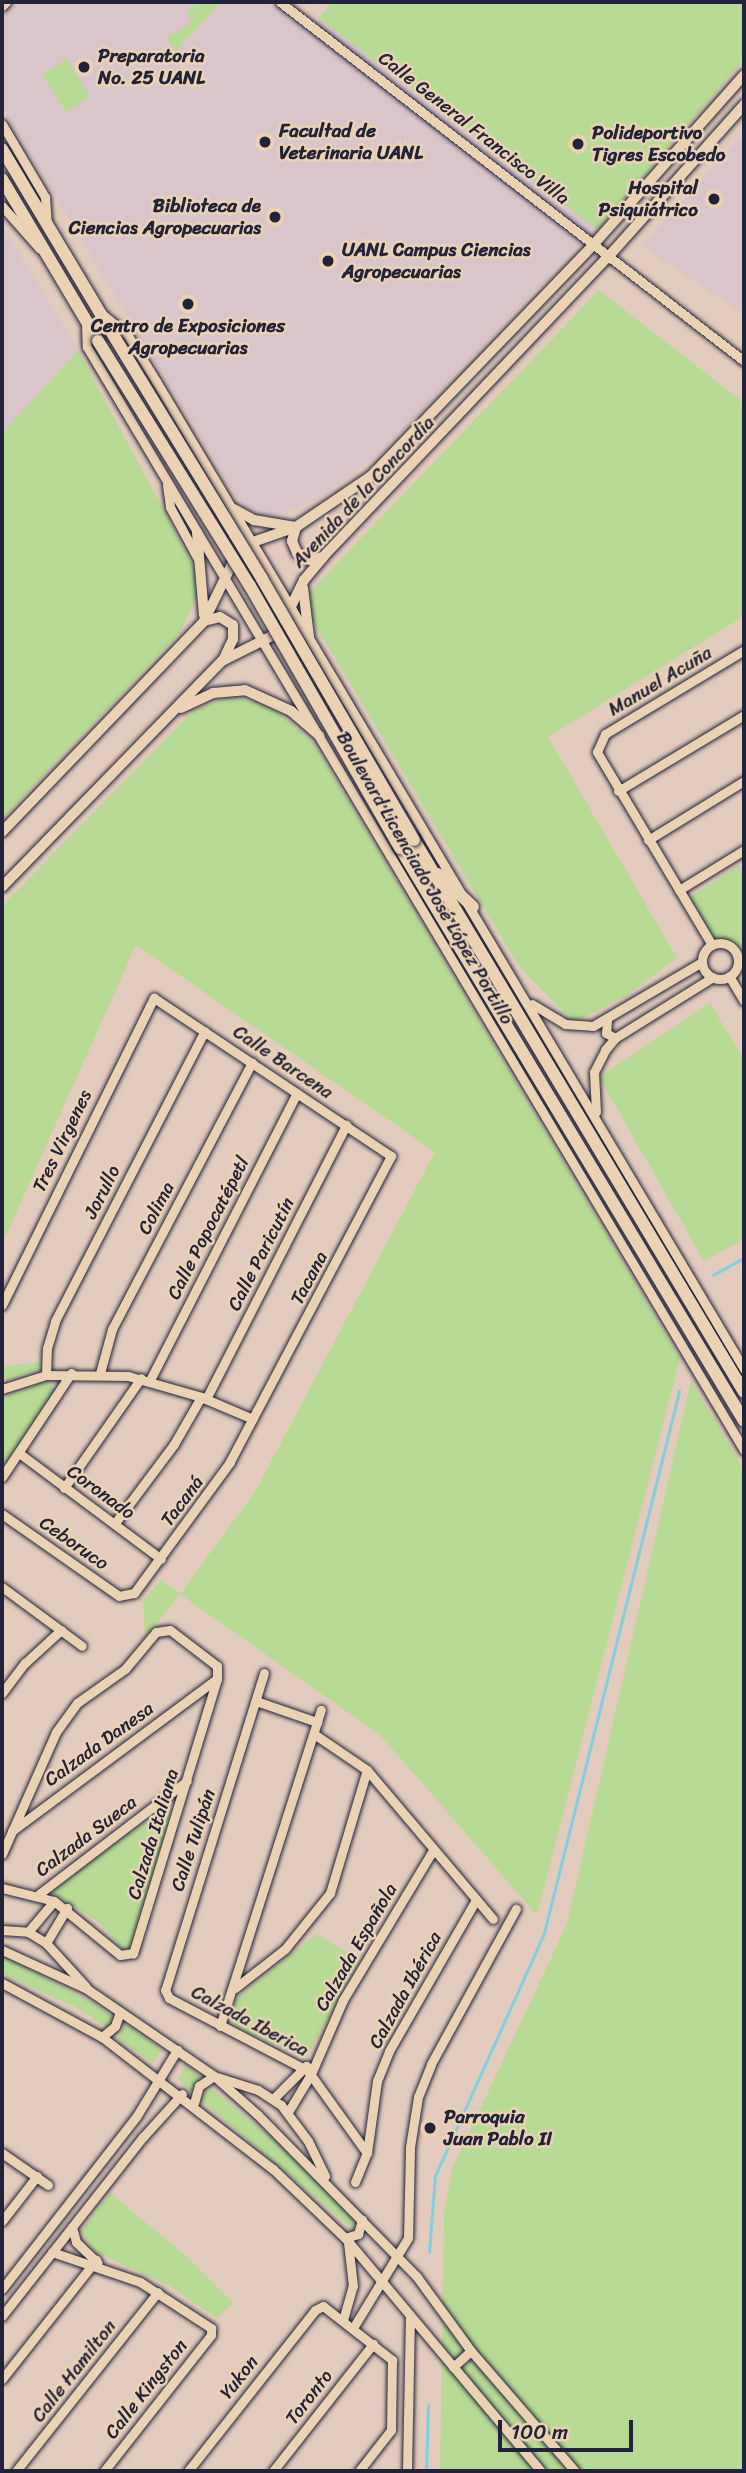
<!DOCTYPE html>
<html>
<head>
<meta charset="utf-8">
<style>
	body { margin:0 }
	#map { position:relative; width:746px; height:2473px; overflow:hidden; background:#e3ccbd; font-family:Sriracha,sans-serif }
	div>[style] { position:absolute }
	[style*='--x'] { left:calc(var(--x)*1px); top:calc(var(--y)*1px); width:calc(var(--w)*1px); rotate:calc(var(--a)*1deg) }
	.built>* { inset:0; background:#d9c5ca }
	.green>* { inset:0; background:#b7da94 }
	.stream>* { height:2.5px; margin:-1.25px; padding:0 1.25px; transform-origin:1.25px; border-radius:1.25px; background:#81cfdf }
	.roads { filter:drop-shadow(0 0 2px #22223b) drop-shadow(0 0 2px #22223b) }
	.minor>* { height:9px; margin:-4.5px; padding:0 4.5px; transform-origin:4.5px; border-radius:4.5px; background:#ebd2b3 }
	.minor>.ring { margin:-4.5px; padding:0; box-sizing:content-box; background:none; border:9px solid #ebd2b3; border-radius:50% }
	.major>* { height:10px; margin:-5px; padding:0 5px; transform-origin:5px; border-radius:5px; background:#ebd2b3 }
	.highway>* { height:12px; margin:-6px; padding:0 6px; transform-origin:6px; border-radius:6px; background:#ebd2b3 }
	.bridges { filter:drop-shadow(0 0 2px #22223b) drop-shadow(0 0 2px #22223b) }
	.highway-bridge>* { height:12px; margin:-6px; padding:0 6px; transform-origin:6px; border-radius:6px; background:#ebd2b3 }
	.dots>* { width:19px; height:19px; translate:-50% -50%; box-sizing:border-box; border:4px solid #ebd2b3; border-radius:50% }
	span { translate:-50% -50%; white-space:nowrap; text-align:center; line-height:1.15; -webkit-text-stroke:5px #ebd2b3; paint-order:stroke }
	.poi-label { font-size:19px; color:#22223b; font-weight:700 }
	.left { translate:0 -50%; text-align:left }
	.right { translate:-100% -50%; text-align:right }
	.street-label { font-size:19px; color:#22223b }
	.frame { position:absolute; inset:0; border:4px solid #22223b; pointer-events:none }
	.scale { position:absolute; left:498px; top:2420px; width:135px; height:32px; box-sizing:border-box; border:4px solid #22223b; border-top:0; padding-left:9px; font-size:21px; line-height:24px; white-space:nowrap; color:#22223b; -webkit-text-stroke:5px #ebd2b3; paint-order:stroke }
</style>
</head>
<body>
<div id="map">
	<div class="built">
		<div style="clip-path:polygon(16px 2px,267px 2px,308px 31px,332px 2px,744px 2px,744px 55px,582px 241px,381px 453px,321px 498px,270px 517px,244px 509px,2px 108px,2px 16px)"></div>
		<div style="clip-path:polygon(744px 133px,744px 314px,642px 246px)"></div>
		<div style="clip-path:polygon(2px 226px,78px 350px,2px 434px)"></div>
	</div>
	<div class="green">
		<div style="clip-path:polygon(189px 2px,221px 2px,175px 52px,167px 37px,191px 24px,187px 12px,195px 7px)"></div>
		<div style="clip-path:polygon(332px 2px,744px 2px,744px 59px,598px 230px,318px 18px)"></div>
		<div style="clip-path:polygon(66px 59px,90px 96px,66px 112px,42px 75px)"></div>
		<div style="clip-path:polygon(599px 290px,744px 403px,744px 616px,548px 737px,677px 958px,627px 995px,574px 1023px,519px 966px,301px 601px)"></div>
		<div style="clip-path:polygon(78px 350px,195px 569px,198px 594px,180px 632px,2px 819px,2px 434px)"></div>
		<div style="clip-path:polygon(233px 696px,275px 709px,315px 744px,680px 1358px,537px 1915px,380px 1735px,180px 1594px,145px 1639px,143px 1601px,161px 1580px,180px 1594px,255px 1492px,435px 1152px,136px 945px,2px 1244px,2px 906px,195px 709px)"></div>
		<div style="clip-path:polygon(740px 865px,744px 869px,744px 954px,733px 943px,716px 942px,690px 897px)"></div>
		<div style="clip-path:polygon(710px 1003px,744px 1060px,744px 1239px,704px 1261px,599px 1077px)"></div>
		<div style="clip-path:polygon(44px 1362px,40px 1369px,8px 1380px,2px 1377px,2px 1366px)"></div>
		<div style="clip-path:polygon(46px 1380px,57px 1392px,2px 1468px,2px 1399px)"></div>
		<div style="clip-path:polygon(691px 1381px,744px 1469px,744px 2471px,440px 2471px,444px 2214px,452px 2169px,567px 1924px)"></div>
		<div style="clip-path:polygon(169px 1809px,172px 1814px,133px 1948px,122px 1949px,100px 1923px,53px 1894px,55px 1886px,162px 1810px)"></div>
		<div style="clip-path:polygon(316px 1934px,360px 1960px,306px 2058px,237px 2028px,230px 2019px,236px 1998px)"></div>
		<div style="clip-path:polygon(2px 1955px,92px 2002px,116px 2018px,109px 2029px,75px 2007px,2px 1974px)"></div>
		<div style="clip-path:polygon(126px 2024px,162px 2050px,153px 2063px,117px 2039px)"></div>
		<div style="clip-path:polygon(185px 2065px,205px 2080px,194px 2094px,178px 2079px)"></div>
		<div style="clip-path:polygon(212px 2089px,293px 2154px,357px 2220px,359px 2226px,355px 2231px,203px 2102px,205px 2092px)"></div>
		<div style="clip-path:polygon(110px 2193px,186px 2256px,233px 2303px,217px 2318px,170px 2286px,94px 2251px,81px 2231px)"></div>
	</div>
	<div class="stream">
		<div style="--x:713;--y:1275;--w:35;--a:-29"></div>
		<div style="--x:429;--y:2252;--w:76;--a:-85.5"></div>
		<div style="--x:435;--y:2176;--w:266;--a:-65.8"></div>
		<div style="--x:544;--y:1933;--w:558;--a:-75.99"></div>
		<div style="--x:426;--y:2471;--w:65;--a:-88.2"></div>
	</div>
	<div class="roads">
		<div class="minor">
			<div style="--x:280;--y:2;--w:587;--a:37.73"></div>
			<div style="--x:2;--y:6;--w:6;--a:-45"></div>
			<div style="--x:2;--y:124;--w:85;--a:59.5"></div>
			<div style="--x:45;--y:197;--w:26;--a:86"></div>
			<div style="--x:2;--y:206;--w:57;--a:48.5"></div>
			<div style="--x:102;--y:314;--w:32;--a:39"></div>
			<div style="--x:127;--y:334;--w:55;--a:58.3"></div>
			<div style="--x:156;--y:381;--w:1150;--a:59.24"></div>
			<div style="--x:86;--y:324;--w:23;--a:88"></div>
			<div style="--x:87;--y:347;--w:1284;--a:59.22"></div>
			<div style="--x:167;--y:485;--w:22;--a:82"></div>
			<div style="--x:170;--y:507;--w:59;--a:61.7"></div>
			<div style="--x:618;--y:791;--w:147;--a:-31.1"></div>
			<div style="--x:648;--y:840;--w:113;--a:-31.6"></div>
			<div style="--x:679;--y:890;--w:76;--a:-31.6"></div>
			<div class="ring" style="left:702px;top:943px;width:27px;height:27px"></div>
			<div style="--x:712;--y:945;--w:225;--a:-120.8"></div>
			<div style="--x:597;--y:752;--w:20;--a:-66"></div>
			<div style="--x:605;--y:734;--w:162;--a:-31.1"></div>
			<div style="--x:729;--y:976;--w:29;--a:59"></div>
			<div style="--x:532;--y:1004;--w:39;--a:31"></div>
			<div style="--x:565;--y:1024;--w:28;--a:4"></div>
			<div style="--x:593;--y:1026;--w:126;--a:-30.4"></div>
			<div style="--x:607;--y:1020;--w:13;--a:94"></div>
			<div style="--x:606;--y:1033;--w:10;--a:29"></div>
			<div style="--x:596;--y:1112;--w:40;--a:-92.9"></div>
			<div style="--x:594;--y:1072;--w:25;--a:-63"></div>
			<div style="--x:605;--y:1050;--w:16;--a:-50"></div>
			<div style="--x:615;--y:1038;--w:115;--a:-31.9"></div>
			<div style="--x:2;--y:1305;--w:343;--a:-63.7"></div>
			<div style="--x:154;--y:998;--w:285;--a:33.7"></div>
			<div style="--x:391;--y:1156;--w:346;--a:117.8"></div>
			<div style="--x:230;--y:1462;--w:162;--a:126.2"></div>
			<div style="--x:134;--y:1593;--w:15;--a:169"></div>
			<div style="--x:119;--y:1596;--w:143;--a:-145"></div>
			<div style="--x:100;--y:1373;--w:46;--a:-74.7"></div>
			<div style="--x:112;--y:1329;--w:301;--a:-62.3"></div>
			<div style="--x:46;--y:1375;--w:27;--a:-88"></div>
			<div style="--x:47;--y:1348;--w:28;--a:-73"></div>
			<div style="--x:55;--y:1321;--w:326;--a:-62.7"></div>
			<div style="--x:150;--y:1380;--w:322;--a:-62.9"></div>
			<div style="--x:2;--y:1389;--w:46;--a:-17.7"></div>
			<div style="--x:46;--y:1375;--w:82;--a:0.7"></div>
			<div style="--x:128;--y:1376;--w:76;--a:16"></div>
			<div style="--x:201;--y:1397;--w:56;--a:22.9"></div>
			<div style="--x:206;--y:1399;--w:308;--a:-62.9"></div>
			<div style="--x:19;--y:1453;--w:177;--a:36.7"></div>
			<div style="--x:2;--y:1477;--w:125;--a:-56.4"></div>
			<div style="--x:64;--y:1488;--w:134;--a:-55"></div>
			<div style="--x:115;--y:1523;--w:99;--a:-53.2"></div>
			<div style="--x:174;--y:1444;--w:54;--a:-60.1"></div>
			<div style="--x:2;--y:1587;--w:99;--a:36.4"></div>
			<div style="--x:264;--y:1673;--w:332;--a:107.3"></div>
			<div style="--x:165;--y:1990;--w:9;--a:63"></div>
			<div style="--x:169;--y:1998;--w:157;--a:27.7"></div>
			<div style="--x:308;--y:2071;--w:101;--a:54.3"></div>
			<div style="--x:2;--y:1693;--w:38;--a:-53"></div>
			<div style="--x:25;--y:1663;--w:49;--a:-42.5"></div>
			<div style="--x:256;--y:1701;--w:65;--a:19"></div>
			<div style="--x:314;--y:1734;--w:64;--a:34.2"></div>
			<div style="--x:367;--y:1770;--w:195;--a:49.8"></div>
			<div style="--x:12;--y:1831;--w:255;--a:-36.6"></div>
			<div style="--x:2;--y:1854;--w:133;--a:-66.1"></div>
			<div style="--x:56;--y:1732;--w:36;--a:-54"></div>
			<div style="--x:77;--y:1703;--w:59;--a:-35.3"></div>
			<div style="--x:125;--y:1669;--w:48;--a:-50"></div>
			<div style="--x:156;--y:1632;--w:14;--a:-8"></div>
			<div style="--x:170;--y:1630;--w:59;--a:37.5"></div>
			<div style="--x:217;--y:1666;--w:13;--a:90"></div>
			<div style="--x:217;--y:1679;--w:287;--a:107"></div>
			<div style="--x:133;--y:1953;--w:13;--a:171"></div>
			<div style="--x:120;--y:1955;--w:85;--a:-140.7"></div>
			<div style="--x:54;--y:1901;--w:54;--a:-166"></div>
			<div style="--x:39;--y:1894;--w:186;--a:-37.4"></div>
			<div style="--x:2;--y:1930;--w:26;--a:4"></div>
			<div style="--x:28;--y:1932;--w:21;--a:31"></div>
			<div style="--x:46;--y:1943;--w:59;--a:47.7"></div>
			<div style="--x:28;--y:1932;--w:40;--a:-50"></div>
			<div style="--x:46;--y:1943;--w:41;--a:-59"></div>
			<div style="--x:2;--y:1950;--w:94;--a:24.6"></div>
			<div style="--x:87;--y:1989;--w:154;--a:34.4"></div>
			<div style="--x:214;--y:2076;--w:59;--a:41.6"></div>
			<div style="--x:258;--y:2115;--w:227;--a:45.5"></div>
			<div style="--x:417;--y:2277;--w:92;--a:53.9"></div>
			<div style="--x:471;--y:2351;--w:159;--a:49.1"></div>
			<div style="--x:2;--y:1983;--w:114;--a:28.4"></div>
			<div style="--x:102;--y:2037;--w:216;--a:37.7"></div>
			<div style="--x:273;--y:2169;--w:103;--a:43.8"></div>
			<div style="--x:347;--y:2240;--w:302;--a:50"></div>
			<div style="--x:235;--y:1988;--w:63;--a:-38"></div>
			<div style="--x:285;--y:1949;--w:72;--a:-51.2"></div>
			<div style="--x:330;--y:1893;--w:128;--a:-73.3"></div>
			<div style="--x:220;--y:2026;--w:332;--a:-72.3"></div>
			<div style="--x:102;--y:2037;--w:17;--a:-40"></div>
			<div style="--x:115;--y:2026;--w:15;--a:-70"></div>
			<div style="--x:217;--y:2077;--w:43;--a:17.6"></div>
			<div style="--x:258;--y:2090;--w:27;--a:33"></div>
			<div style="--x:281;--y:2105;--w:45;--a:53.1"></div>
			<div style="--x:308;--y:2141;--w:39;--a:64"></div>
			<div style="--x:273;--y:2099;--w:47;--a:-45"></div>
			<div style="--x:194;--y:2103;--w:18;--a:-74"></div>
			<div style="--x:199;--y:2086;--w:18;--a:-34"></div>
			<div style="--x:288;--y:2112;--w:44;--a:-58.8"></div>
			<div style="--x:311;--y:2074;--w:81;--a:-66.6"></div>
			<div style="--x:343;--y:2000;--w:175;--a:-59"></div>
			<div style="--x:2;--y:2153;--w:56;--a:34.8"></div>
			<div style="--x:355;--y:2182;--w:31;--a:-68"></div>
			<div style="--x:367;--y:2153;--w:73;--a:-82.1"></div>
			<div style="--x:377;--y:2081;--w:32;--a:-68"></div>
			<div style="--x:389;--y:2051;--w:174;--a:-60.1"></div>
			<div style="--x:2;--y:2221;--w:57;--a:-52.1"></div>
			<div style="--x:72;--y:2227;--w:16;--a:75"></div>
			<div style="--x:76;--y:2242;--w:30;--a:44"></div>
			<div style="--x:345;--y:2238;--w:14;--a:-17"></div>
			<div style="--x:358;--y:2234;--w:15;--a:-74"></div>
			<div style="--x:52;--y:2252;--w:93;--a:18.8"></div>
			<div style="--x:140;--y:2282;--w:85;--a:32.9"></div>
			<div style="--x:211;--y:2328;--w:7;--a:90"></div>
			<div style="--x:211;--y:2335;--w:173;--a:128.2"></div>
			<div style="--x:2;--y:2289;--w:218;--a:-52.1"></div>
			<div style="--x:136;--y:2117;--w:79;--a:-58.5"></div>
			<div style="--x:2;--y:2316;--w:228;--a:-51.8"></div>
			<div style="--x:143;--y:2137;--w:58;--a:-47.8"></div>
			<div style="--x:343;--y:2320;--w:35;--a:-74"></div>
			<div style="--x:353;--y:2286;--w:44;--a:-96.5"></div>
			<div style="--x:353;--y:2328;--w:105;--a:-58.6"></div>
			<div style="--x:408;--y:2238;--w:91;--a:-88.7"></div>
			<div style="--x:410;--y:2147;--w:51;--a:-80.9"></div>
			<div style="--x:418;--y:2097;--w:35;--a:-68"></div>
			<div style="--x:431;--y:2064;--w:177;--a:-61.3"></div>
			<div style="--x:453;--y:2367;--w:24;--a:-42"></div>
			<div style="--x:2;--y:2379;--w:152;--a:-51.7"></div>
			<div style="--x:16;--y:2471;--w:228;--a:-51.6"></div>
			<div style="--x:188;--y:2471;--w:205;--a:-51.7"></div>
			<div style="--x:315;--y:2310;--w:9;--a:-27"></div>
			<div style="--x:323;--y:2306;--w:88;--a:38"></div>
			<div style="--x:392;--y:2360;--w:70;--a:90.8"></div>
			<div style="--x:391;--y:2430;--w:52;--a:128"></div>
			<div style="--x:273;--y:2471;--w:162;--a:-51.8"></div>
			<div style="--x:407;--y:2471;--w:156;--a:-88.9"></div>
		</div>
		<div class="major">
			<div style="--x:234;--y:509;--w:23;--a:29"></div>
			<div style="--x:254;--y:520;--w:43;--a:9.5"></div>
			<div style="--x:296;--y:527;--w:15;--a:106"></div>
			<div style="--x:292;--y:541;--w:13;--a:67"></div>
			<div style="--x:297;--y:553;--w:15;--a:28"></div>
			<div style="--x:310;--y:560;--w:13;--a:-13"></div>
			<div style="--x:197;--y:532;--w:83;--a:85.2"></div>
			<div style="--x:303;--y:588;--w:49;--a:83"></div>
			<div style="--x:204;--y:621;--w:16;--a:-14"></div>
			<div style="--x:220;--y:617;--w:15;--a:32"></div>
			<div style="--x:233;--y:625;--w:14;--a:90"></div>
			<div style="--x:233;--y:639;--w:23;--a:115"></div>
			<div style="--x:181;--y:708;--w:35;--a:-25"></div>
			<div style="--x:213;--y:693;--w:32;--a:-5"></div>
			<div style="--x:245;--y:690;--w:51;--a:24.5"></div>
			<div style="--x:291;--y:711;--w:38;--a:41"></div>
			<div style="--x:2;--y:832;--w:292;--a:-46.2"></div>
			<div style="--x:204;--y:621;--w:75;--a:-63.8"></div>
			<div style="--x:237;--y:554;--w:20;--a:-37"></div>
			<div style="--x:253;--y:542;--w:46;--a:-19.2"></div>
			<div style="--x:296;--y:527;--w:91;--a:-34.2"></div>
			<div style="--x:371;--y:476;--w:322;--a:-46.1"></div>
			<div style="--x:594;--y:244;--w:226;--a:-48.4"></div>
			<div style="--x:2;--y:887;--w:315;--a:-45.8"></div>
			<div style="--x:222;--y:661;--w:63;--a:-26.6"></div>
			<div style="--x:278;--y:633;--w:59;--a:-63.9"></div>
			<div style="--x:304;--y:580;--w:30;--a:-50"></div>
			<div style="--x:323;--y:557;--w:415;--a:-46.5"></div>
			<div style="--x:609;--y:256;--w:203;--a:-48.2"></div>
		</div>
		<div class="highway">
			<div style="--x:2;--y:149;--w:214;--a:59.1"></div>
			<div style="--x:2;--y:179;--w:188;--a:59.3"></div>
			<div style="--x:414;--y:840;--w:643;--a:59.13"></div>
			<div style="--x:400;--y:848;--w:668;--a:59.02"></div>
			<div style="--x:438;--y:874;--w:48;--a:43.3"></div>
		</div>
	</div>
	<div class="bridges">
		<div class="highway-bridge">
			<div style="--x:112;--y:333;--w:288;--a:58.6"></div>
			<div style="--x:262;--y:579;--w:302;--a:59.8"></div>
			<div style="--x:98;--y:341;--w:288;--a:58.2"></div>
			<div style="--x:250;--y:586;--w:302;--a:60.2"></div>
		</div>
	</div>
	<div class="dots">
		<div style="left:84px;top:67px;background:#22223b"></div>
		<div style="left:265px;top:142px;background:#22223b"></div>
		<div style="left:578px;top:144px;background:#22223b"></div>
		<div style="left:714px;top:199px;background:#22223b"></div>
		<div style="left:275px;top:217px;background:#22223b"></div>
		<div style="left:328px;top:261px;background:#22223b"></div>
		<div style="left:188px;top:304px;background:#22223b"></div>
		<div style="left:430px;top:2128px;background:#22223b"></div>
	</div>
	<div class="poi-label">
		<span class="left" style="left:98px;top:67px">Preparatoria<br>No. 25 UANL</span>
		<span class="left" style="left:279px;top:142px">Facultad de<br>Veterinaria UANL</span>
		<span class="left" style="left:592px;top:144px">Polideportivo<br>Tigres Escobedo</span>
		<span class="right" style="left:698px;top:199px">Hospital<br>Psiquiátrico</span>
		<span class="right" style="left:261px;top:217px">Biblioteca de<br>Ciencias Agropecuarias</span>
		<span class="left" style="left:342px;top:261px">UANL Campus Ciencias<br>Agropecuarias</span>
		<span style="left:188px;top:337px">Centro de Exposiciones<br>Agropecuarias</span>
		<span class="left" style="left:444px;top:2128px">Parroquia<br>Juan Pablo II</span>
	</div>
	<div class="street-label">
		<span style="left:474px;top:128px;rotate:38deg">Calle General Francisco Villa</span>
		<span style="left:363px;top:492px;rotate:-47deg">Avenida de la Concordia</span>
		<span style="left:660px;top:681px;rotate:-31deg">Manuel Acuña</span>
		<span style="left:425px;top:878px;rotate:60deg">Boulevard Licenciado José López Portillo</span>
		<span style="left:283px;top:1062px;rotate:34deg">Calle Barcena</span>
		<span style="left:62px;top:1141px;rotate:-64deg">Tres Virgenes</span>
		<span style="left:102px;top:1192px;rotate:-63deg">Jorullo</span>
		<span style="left:156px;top:1208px;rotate:-62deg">Colima</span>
		<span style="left:208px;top:1228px;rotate:-63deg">Calle Popocatépetl</span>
		<span style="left:261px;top:1254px;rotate:-63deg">Calle Paricutín</span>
		<span style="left:309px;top:1278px;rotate:-62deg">Tacana</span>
		<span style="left:101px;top:1492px;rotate:36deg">Coronado</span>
		<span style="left:182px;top:1501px;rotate:-53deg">Tacaná</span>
		<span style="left:74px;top:1543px;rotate:35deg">Ceboruco</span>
		<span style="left:99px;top:1744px;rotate:-36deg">Calzada Danesa</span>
		<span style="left:153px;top:1834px;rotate:-73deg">Calzada Italiana</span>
		<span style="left:86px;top:1836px;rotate:-37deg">Calzada Sueca</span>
		<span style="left:193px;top:1840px;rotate:-72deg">Calle Tulipán</span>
		<span style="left:356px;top:1947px;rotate:-60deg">Calzada Española</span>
		<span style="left:405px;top:1990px;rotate:-61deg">Calzada Ibérica</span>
		<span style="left:250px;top:2021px;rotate:28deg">Calzada Iberica</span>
		<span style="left:74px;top:2371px;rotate:-52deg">Calle Hamilton</span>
		<span style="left:239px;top:2377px;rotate:-52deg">Yukon</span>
		<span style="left:146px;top:2389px;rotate:-52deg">Calle Kingston</span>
		<span style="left:309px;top:2397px;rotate:-52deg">Toronto</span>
	</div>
	<div class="frame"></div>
	<div class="scale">100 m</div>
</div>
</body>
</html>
